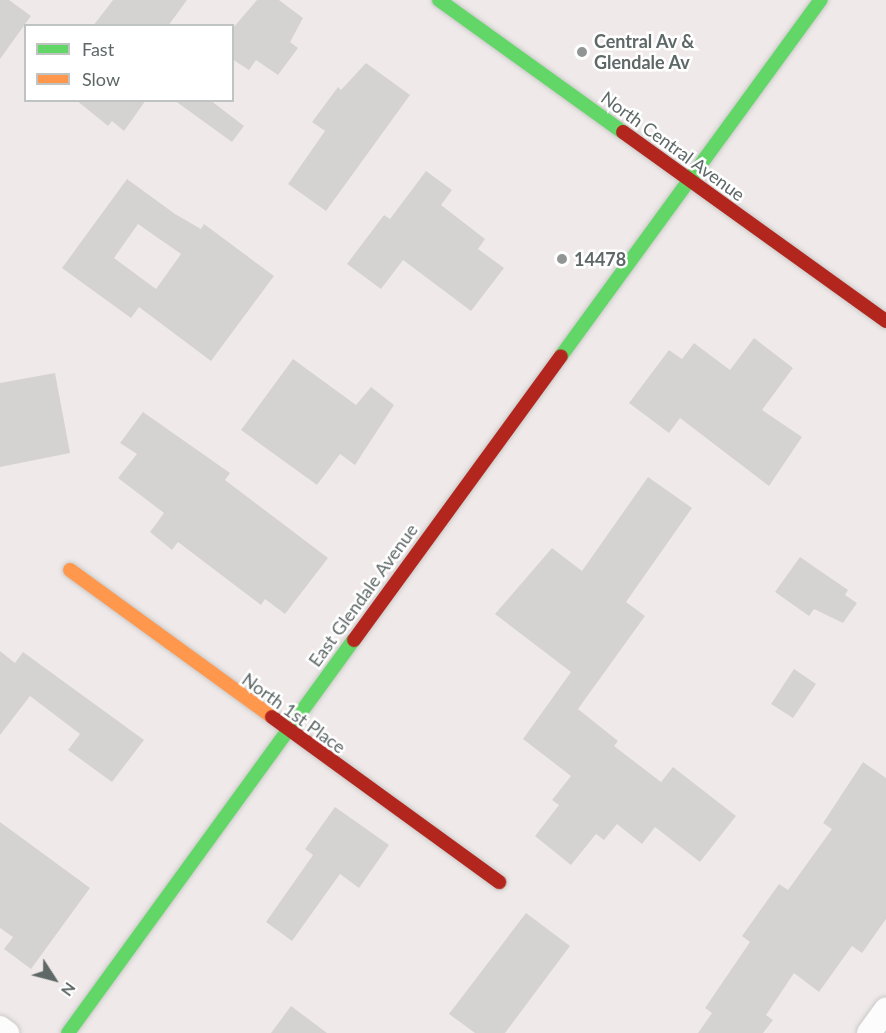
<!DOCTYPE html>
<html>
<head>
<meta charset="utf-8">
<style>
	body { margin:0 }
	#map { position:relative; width:886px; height:1033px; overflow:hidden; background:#efeae9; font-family:Lato,sans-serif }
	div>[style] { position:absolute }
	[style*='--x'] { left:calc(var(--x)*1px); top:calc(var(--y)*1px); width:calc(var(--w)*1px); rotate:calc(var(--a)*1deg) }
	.building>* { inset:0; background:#d5d3d2 }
	.roads { filter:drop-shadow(0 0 2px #c9c8c8) drop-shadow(0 0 2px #c9c8c8) }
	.street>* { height:24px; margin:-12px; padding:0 12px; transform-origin:12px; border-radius:12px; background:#fdfcfc }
	.fast>* { height:14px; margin:-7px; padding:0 7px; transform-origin:7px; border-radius:7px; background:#63d668 }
	.slow>* { height:14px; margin:-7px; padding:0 7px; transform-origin:7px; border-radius:7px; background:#ff974d }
	.jam>* { height:14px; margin:-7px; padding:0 7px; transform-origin:7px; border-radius:7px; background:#b3261e }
	.dots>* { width:16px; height:16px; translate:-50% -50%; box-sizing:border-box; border:3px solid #fff; border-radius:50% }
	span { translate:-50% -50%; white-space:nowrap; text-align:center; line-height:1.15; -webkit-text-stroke:5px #fff; paint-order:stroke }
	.poi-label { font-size:18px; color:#5e6867; font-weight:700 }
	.left { translate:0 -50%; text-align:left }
	.street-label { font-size:18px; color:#5e6867 }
	.legend { position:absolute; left:24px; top:24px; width:210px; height:78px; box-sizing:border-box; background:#fff; border:2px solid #bfc3c2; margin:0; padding:8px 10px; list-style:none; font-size:18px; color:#5e6867 }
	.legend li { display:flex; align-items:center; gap:12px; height:30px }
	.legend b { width:30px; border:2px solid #bfc3c2 }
	.north { position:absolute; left:24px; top:949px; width:60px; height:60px; -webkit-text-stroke:4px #fff; paint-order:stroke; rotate:126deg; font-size:16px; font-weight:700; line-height:24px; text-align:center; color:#5e6867 }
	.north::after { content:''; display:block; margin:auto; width:21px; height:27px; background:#5e6867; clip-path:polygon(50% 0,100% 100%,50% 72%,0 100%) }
</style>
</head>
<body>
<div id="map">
	<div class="building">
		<div style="clip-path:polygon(0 0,9px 0,31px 16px,0 59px)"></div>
		<div style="clip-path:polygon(113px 0,187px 0,168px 26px,93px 26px)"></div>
		<div style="clip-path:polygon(257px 0,279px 0,303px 18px,290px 42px,298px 48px,278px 75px,256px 60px,249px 70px,232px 59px,232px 29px)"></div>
		<div style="clip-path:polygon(366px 63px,410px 95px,326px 211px,288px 184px,325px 131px,312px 122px,338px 87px,341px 90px)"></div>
		<div style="clip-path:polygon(76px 100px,146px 100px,124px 131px,112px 121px,108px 126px)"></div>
		<div style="clip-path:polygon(174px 100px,210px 100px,244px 126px,232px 142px)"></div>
		<div style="clip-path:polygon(426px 171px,452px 190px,441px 205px,485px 239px,478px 249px,504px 268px,471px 311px,403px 260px,381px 289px,347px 264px,384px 215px,390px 219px)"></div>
		<div style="clip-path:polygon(evenodd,127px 179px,175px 214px,201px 229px,204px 224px,274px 276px,211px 361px,139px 307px,131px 318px,62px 268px,127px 179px,138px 224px,181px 254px,156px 289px,114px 258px,138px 224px)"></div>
		<div style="clip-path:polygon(754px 338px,793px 368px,762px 410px,802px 437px,769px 486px,680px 418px,669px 433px,629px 403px,669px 350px,682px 359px,694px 343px,730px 370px)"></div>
		<div style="clip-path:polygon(293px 359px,356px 405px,371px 387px,394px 405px,355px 465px,340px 454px,317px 485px,241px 430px)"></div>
		<div style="clip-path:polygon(55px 373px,70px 453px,0 467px,0 383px)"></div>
		<div style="clip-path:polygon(143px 412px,230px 473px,225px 480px,328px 558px,285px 614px,265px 599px,261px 605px,178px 542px,172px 550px,150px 532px,164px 513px,118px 478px,137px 454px,120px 443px)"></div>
		<div style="clip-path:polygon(648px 477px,692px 508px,626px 602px,645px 616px,578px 709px,618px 741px,614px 746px,661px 782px,673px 767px,736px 816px,700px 862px,655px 827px,642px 844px,617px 824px,604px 840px,596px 834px,571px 865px,535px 836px,559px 805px,552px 800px,571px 776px,523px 739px,571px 672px,495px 614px,552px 548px,582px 571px)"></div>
		<div style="clip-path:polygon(800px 557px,848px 590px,845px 595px,857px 603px,843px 623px,814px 609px,809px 616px,775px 592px)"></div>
		<div style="clip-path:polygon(0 651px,15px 663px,23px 652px,144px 740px,112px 782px,68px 750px,80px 734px,30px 696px,0 735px)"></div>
		<div style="clip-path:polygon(794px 669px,816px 684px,793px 718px,771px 704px)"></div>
		<div style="clip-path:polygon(863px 762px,886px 778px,886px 919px,862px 953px,852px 946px,819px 992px,794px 973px,766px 1015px,773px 1020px,763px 1033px,698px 1033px,712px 1013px,705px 1008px,750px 942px,742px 936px,779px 884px,788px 890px,832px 829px,823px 823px)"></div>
		<div style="clip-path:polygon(335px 807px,389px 845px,359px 888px,340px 874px,292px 941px,266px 922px,313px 855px,305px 849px)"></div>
		<div style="clip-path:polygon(0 822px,90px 888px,31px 969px,4px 949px,13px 937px,0 928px)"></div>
		<div style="clip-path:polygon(526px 913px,570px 946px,505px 1033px,475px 1033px,449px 1014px)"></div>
		<div style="clip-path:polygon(291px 1006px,327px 1033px,271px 1033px)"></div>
	</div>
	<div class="roads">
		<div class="street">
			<div style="--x:0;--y:1028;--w:9;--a:36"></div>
			<div style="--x:869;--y:1033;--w:29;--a:-54"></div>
		</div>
		<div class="fast">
			<div style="--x:439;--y:0;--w:226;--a:35.7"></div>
			<div style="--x:561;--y:356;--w:441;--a:-53.9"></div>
			<div style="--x:68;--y:1033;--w:486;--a:-54"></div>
		</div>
		<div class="slow">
			<div style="--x:70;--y:570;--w:250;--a:36"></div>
		</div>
		<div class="jam">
			<div style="--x:623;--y:132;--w:324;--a:35.7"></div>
			<div style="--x:354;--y:640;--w:351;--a:-53.9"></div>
			<div style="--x:272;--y:717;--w:281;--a:36"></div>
		</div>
	</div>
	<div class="dots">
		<div style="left:582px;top:52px;background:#919694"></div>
		<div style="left:562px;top:259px;background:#919694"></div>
	</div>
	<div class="poi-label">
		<span class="left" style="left:594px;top:52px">Central Av &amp;<br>Glendale Av</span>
		<span class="left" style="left:574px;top:259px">14478</span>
	</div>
	<div class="street-label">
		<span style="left:673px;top:146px;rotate:36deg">North Central Avenue</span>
		<span style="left:363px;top:595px;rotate:-54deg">East Glendale Avenue</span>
		<span style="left:294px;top:713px;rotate:36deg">North 1st Place</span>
	</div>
	<ul class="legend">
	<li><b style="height:8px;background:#63d668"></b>Fast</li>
	<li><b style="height:8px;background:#ff974d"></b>Slow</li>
	</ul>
	<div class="north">N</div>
</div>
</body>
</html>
